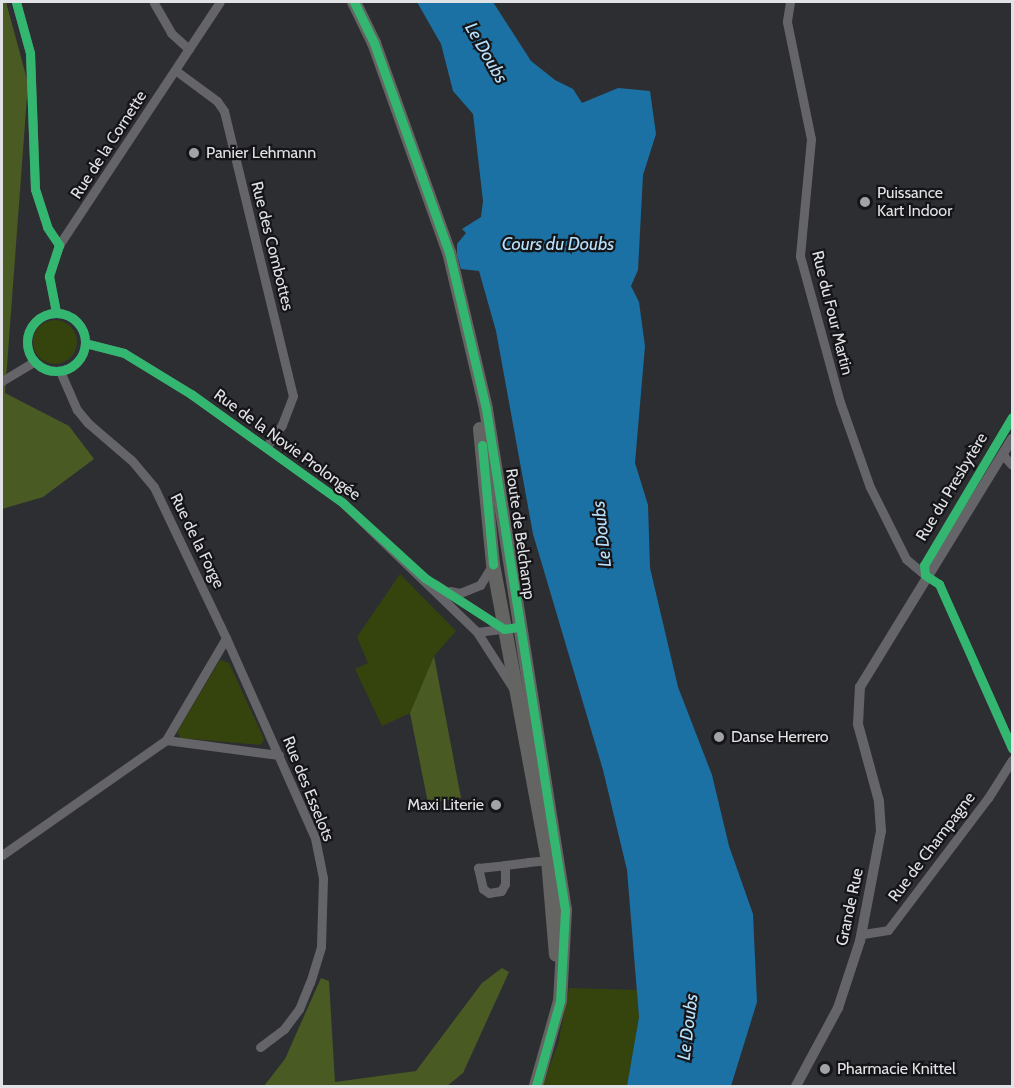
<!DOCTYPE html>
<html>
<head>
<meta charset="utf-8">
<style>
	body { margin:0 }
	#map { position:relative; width:1014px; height:1088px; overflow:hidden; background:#2d2e32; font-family:Cabin,sans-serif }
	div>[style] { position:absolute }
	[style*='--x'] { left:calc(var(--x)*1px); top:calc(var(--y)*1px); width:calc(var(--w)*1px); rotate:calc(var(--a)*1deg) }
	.green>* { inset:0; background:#35440c }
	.round { border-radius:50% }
	.forest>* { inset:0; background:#495a22 }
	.water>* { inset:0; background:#1b71a3 }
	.minor>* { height:9px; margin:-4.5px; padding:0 4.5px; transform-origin:4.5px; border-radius:4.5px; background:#656569 }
	.minor>.ring { margin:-4.5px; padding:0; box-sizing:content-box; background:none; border:9px solid #656569; border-radius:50% }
	.tertiary>* { height:10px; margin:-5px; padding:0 5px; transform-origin:5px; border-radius:5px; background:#656569 }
	.primary>* { height:14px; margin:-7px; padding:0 7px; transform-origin:7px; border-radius:7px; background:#646563 }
	.cycleway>* { height:9px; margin:-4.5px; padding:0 4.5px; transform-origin:4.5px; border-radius:4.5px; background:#33b770 }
	.cycleway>.ring { margin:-4.5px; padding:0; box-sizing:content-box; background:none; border:9px solid #33b770; border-radius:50% }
	.dots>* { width:16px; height:16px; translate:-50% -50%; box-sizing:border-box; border:3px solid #151518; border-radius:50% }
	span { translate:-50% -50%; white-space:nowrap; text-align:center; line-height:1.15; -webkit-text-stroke:4.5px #151518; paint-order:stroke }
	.street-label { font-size:16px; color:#e1e2e6 }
	.poi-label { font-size:16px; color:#e1e2e6 }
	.left { translate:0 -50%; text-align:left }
	.right { translate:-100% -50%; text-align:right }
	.water-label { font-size:18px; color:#b7e0fd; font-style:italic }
	.frame { position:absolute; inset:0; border:3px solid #e1e2e6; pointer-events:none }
</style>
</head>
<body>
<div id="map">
	<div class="green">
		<div class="round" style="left:33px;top:320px;width:44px;height:44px"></div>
		<div style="clip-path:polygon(400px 574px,456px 631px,434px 656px,410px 713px,382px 726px,355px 669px,368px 663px,357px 637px)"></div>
		<div style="clip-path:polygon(220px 660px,229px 663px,264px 739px,261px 745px,181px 738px,177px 732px)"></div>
		<div style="clip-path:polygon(569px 988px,637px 990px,639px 1017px,627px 1086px,542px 1086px,558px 1044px)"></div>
	</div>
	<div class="forest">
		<div style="clip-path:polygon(2px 2px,6px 2px,28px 83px,5px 393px,69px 426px,94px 459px,43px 497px,2px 509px)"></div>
		<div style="clip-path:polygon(434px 656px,461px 798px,428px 803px,410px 713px)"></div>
		<div style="clip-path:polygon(502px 968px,509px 972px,463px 1073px,447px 1086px,264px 1086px,285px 1059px,321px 978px,329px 981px,335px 1082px,416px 1071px,482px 983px)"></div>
	</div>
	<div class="water">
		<div style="clip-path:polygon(417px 2px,493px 2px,531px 61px,555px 80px,573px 89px,582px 103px,618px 88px,650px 91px,656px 134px,643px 175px,638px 270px,631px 286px,639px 302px,645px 346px,635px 463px,648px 505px,650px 568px,678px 687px,712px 775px,729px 846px,753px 914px,757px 1002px,731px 1086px,627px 1086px,639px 1017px,627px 870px,603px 770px,533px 534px,496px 331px,479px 271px,461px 269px,457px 255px,457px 244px,466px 233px,462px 229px,481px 217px,483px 201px,473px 114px,453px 91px,441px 44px)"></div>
	</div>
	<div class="minor">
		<div style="--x:16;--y:2;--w:53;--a:74.6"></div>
		<div style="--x:30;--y:53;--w:136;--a:87.9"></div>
		<div style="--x:35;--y:189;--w:40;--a:72"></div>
		<div style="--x:47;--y:227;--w:22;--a:56"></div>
		<div style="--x:790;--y:2;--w:20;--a:99"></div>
		<div style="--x:787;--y:22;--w:119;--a:78.4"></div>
		<div style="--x:811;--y:139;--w:118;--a:95.4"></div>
		<div style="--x:800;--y:256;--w:151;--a:74.7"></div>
		<div style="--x:840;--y:402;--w:90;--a:70.6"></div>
		<div style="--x:870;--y:487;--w:80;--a:63.4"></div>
		<div style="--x:906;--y:559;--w:25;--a:40"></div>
		<div style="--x:154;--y:3;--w:34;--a:60"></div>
		<div style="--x:171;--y:33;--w:24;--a:42"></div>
		<div style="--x:175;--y:70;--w:52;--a:36.4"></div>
		<div style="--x:217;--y:101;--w:12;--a:55"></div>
		<div style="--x:224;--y:111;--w:293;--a:76.4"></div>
		<div style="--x:293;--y:396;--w:31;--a:111"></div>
		<div style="--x:282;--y:425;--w:26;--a:126"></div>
		<div style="--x:56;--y:312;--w:37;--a:-101"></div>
		<div style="--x:49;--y:276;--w:33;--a:-72"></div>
		<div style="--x:59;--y:245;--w:291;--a:-56.5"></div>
		<div class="ring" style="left:27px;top:313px;width:49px;height:49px"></div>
		<div style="--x:85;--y:343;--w:40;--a:14.4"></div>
		<div style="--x:124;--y:353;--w:79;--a:31.5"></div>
		<div style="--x:191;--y:394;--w:187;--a:35.6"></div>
		<div style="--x:343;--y:503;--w:186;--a:43.9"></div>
		<div style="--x:477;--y:632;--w:67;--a:57.3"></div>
		<div style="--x:2;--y:381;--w:37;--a:-31"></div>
		<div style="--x:1003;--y:455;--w:13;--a:48"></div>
		<div style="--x:435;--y:584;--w:82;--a:33.1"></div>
		<div style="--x:450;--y:591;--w:10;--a:11"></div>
		<div style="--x:460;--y:593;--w:22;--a:-22"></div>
		<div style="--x:480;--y:585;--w:25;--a:-58"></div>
		<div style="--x:477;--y:632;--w:41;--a:-7"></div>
		<div style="--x:226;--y:638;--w:219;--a:66"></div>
		<div style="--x:315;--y:838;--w:41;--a:78.7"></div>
		<div style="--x:323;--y:878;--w:69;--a:91.7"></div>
		<div style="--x:321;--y:947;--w:37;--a:107"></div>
		<div style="--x:310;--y:982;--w:29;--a:112"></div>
		<div style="--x:299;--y:1009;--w:25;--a:127"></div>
		<div style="--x:284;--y:1029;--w:30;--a:143"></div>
		<div style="--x:976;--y:668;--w:88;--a:65.8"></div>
		<div style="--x:166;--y:740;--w:114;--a:7.6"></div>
		<div style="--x:2;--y:855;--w:200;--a:-35"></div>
		<div style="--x:166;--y:740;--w:118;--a:-59.5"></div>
		<div style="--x:226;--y:638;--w:167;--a:-115.5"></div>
		<div style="--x:154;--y:487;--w:35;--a:-130"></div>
		<div style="--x:131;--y:460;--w:57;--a:-139.3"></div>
		<div style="--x:88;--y:423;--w:17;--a:-130"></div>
		<div style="--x:77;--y:410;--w:43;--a:-113.6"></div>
		<div style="--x:505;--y:865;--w:19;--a:90"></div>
		<div style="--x:505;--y:884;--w:8;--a:120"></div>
		<div style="--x:501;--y:891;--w:12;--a:171"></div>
		<div style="--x:489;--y:893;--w:7;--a:-146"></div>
		<div style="--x:483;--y:889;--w:22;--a:-103"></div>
		<div style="--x:478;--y:868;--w:27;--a:-6"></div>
		<div style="--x:505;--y:865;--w:23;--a:-7"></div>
		<div style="--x:528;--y:862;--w:25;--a:-5"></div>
		<div style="--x:863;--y:934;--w:25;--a:-9"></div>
		<div style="--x:888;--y:930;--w:166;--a:-52.9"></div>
		<div style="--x:988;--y:798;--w:45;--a:-57.7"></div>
	</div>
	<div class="tertiary">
		<div style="--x:796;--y:1086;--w:89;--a:-61.7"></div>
		<div style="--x:838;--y:1008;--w:71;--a:-71.8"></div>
		<div style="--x:860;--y:941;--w:112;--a:-79.2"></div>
		<div style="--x:881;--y:831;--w:30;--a:-94"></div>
		<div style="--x:879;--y:801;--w:80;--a:-105.3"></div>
		<div style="--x:858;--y:724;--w:37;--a:-87"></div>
		<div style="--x:860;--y:687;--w:291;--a:-58.5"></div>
	</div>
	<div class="primary">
		<div style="--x:354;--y:2;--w:46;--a:64"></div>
		<div style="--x:374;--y:43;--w:222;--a:70.3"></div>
		<div style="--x:449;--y:252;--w:161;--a:76.7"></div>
		<div style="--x:486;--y:409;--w:507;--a:81.04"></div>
		<div style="--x:565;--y:910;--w:91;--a:93.1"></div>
		<div style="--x:560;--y:1001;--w:88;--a:105.8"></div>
		<div style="--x:480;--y:429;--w:136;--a:84.5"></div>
		<div style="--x:493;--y:564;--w:301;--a:79.5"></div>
		<div style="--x:548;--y:860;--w:95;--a:85.2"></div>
	</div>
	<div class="cycleway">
		<div style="--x:16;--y:2;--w:53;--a:74.6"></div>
		<div style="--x:30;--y:53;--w:136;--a:87.9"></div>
		<div style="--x:35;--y:189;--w:40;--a:72"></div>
		<div style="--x:47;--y:227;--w:22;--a:56"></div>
		<div style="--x:59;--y:245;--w:33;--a:108"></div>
		<div style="--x:49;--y:276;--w:37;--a:79"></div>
		<div style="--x:354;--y:2;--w:46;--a:64"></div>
		<div style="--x:374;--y:43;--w:222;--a:70.3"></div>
		<div style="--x:449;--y:252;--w:161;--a:76.7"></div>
		<div style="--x:486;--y:409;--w:507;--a:81.04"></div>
		<div style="--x:565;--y:910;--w:91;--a:93.1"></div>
		<div style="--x:560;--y:1001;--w:88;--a:105.8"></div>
		<div class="ring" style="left:27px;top:313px;width:49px;height:49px"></div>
		<div style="--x:85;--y:343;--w:40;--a:14.4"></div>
		<div style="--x:124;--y:353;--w:79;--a:31.5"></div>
		<div style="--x:191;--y:394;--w:187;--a:35.6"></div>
		<div style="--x:343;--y:503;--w:111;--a:42.4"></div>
		<div style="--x:425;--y:578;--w:94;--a:32.8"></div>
		<div style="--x:504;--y:629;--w:14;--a:-8"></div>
		<div style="--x:1012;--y:417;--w:172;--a:120.7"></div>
		<div style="--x:924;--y:565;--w:10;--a:84"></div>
		<div style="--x:925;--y:575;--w:17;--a:33"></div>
		<div style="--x:939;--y:584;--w:180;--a:66"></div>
		<div style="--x:482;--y:445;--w:120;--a:84.7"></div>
	</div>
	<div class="dots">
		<div style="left:194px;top:153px;background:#a2a3a7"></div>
		<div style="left:865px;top:202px;background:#a2a3a7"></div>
		<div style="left:719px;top:737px;background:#a2a3a7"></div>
		<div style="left:496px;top:805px;background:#a2a3a7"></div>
		<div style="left:825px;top:1069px;background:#a2a3a7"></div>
	</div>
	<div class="street-label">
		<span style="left:109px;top:145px;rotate:-57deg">Rue de la Cornette</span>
		<span style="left:272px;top:246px;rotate:76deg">Rue des Combottes</span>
		<span style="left:832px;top:313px;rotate:76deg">Rue du Four Martin</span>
		<span style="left:287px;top:445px;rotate:36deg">Rue de la Novie Prolongée</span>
		<span style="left:952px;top:487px;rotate:-59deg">Rue du Presbytère</span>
		<span style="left:520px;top:534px;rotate:82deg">Route de Belchamp</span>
		<span style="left:197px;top:541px;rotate:64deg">Rue de la Forge</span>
		<span style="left:308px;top:789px;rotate:68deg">Rue des Esselots</span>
		<span style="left:932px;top:847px;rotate:-53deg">Rue de Champagne</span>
		<span style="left:850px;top:907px;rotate:-78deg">Grande Rue</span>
	</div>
	<div class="poi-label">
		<span class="left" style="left:206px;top:153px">Panier Lehmann</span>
		<span class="left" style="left:877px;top:202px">Puissance<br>Kart Indoor</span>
		<span class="left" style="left:731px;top:737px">Danse Herrero</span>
		<span class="right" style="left:484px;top:805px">Maxi Literie</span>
		<span class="left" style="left:837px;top:1069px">Pharmacie Knittel</span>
	</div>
	<div class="water-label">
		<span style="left:486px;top:53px;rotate:60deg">Le Doubs</span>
		<span style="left:558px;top:244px">Cours du Doubs</span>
		<span style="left:602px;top:534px;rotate:-96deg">Le Doubs</span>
		<span style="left:688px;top:1027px;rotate:-83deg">Le Doubs</span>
	</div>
	<div class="frame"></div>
</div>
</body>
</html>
